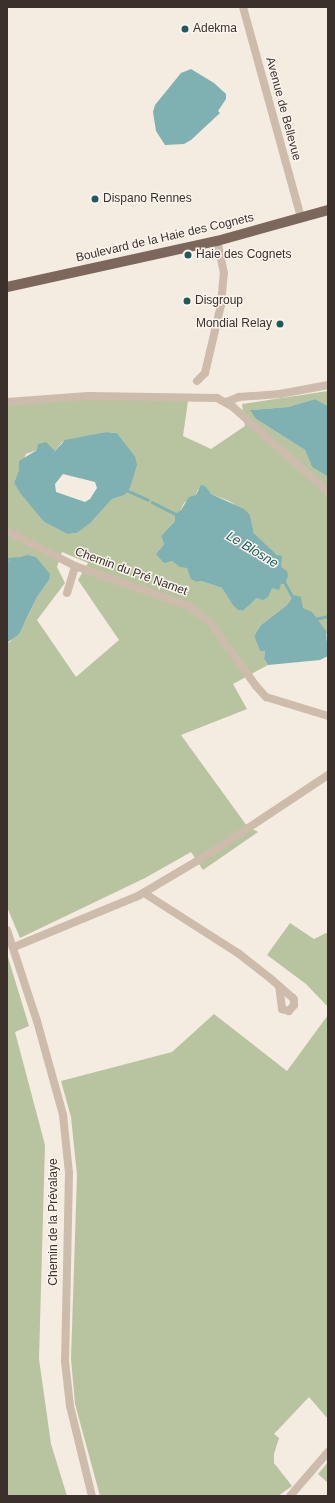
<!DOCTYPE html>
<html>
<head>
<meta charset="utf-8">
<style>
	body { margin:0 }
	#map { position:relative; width:335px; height:1503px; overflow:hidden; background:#f4ebe1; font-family:Helvetica,sans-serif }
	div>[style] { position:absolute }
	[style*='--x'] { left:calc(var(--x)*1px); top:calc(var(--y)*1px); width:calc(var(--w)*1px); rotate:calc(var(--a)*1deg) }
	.green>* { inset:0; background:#b8c4a0 }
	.water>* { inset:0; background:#7fb0b2 }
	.stream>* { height:2.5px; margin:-1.25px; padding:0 1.25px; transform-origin:1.25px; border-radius:1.25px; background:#7fb0b2 }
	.minor>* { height:8px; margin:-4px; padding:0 4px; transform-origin:4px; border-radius:4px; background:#cdbbac }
	.major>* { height:10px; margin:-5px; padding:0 5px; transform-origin:5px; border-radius:5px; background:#7d675c }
	.dots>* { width:11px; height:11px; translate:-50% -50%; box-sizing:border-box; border:2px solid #fbf5ee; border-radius:50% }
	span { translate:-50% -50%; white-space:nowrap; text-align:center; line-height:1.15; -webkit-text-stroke:3px #fbf5ee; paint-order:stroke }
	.poi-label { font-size:12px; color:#3b302b }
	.left { translate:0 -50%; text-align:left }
	.right { translate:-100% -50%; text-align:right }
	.street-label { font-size:12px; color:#3b302b }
	.water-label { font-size:13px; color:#1f5a5e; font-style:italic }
	.frame { position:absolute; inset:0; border:8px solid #3b302b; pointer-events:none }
</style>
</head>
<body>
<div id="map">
	<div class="green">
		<div style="clip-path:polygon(evenodd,328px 391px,328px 406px,315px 399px,288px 407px,251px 410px,256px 419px,305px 450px,312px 467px,328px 477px,328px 636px,317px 619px,303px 608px,294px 595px,287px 605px,261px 625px,254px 636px,260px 651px,265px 651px,264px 659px,268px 665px,233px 684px,247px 709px,181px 735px,247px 826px,258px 832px,203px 870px,191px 852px,145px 878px,20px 938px,7px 907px,7px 643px,10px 642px,25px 622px,37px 597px,49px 580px,13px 561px,7px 562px,7px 401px,83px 395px,189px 394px,183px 436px,211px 449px,245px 426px,242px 404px,328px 391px,106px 432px,117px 433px,135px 456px,130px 488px,125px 495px,112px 499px,89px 523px,77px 533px,69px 534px,44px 522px,14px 483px,26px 454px,37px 450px,55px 451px,62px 442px,106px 432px,328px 391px,198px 489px,229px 501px,250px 515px,254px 533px,277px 555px,281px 567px,267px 597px,257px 598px,244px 610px,232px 604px,222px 588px,201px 581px,197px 582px,187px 568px,156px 554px,164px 544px,161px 536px,175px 521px,184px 503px,196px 495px,198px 489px,328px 391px,62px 552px,88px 563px,78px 580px,119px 640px,76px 677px,37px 620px,65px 583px,57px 567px,62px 552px)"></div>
		<div style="clip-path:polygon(290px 923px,314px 939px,328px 932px,328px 1007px,306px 984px,267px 955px)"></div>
		<div style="clip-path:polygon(7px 954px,29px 1026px,15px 1032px,45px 1145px,39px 1359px,51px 1444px,67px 1496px,7px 1496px)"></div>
		<div style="clip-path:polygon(214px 1014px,287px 1071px,328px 1015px,328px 1419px,309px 1397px,274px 1434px,279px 1438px,274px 1454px,274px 1463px,292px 1486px,278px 1496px,100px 1496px,75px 1404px,71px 1359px,77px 1175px,71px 1117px,61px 1081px,172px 1052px)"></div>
		<div style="clip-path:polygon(328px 1462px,328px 1483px,318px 1474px)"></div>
	</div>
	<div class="water">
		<div style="clip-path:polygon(191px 69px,214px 83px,226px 94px,226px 99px,218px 111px,220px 113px,191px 140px,184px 144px,165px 145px,156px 131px,153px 112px,155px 105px,181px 73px)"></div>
		<div style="clip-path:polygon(315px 399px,328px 406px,328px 477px,312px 467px,305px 450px,256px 419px,250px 410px,288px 407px)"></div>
		<div style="clip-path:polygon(evenodd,106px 432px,117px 433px,135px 456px,137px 465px,130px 488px,125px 495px,112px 499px,90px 523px,77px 533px,68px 534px,44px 522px,21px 494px,14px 483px,19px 470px,19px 461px,37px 450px,38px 444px,46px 442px,55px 451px,65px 440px,106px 432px,63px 474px,95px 482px,97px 488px,90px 499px,85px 502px,56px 492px,55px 484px,63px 474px)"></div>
		<div style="clip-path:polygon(201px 485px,205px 486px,211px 494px,244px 509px,250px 515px,254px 533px,277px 555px,282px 556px,281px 567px,287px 571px,288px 576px,285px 584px,281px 584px,279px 590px,272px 588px,268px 597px,263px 600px,257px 598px,244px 610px,238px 610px,232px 604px,222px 588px,201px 581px,197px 582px,191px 579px,187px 568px,180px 567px,172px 561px,164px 563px,156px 554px,164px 544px,161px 536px,175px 521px,175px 514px,181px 510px,189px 497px,196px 495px)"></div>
		<div style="clip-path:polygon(27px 555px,36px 557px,50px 574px,49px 580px,37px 597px,19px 634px,7px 643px,7px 562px)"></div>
		<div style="clip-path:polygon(294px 595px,301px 597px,303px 608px,312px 612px,326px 631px,328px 656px,320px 660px,268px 665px,264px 659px,265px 651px,260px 651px,254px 636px,261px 625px,287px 605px)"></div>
	</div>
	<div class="stream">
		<div style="--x:126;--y:490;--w:24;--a:24"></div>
		<div style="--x:152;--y:502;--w:29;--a:27"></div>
		<div style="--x:7;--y:559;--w:15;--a:-4"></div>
		<div style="--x:284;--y:581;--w:21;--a:61"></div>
		<div style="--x:315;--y:619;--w:13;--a:-13"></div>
	</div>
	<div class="minor">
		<div style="--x:243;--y:7;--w:219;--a:74.6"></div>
		<div style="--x:197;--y:381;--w:11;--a:-45"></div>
		<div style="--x:205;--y:373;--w:70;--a:-76.8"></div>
		<div style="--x:221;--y:305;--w:32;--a:-85"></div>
		<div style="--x:224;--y:273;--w:33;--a:-102"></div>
		<div style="--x:7;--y:402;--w:81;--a:-4.2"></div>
		<div style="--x:88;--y:396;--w:129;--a:0.9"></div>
		<div style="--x:217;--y:398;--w:18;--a:29"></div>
		<div style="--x:233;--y:407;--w:127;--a:41.8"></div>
		<div style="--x:226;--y:402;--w:14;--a:-21"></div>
		<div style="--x:239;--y:397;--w:41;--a:-4.2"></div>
		<div style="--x:280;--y:394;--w:49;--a:-10.6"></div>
		<div style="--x:7;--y:531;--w:76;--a:27.2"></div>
		<div style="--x:75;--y:566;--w:120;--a:19.5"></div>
		<div style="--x:188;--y:606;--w:26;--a:36"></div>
		<div style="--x:209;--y:621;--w:80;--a:54.1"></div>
		<div style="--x:256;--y:686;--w:15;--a:48"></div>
		<div style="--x:266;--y:697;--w:65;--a:17"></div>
		<div style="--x:67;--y:593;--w:28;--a:-73"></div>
		<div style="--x:144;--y:893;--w:112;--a:32.6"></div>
		<div style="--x:238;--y:953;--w:42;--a:38.2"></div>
		<div style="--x:271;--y:979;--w:11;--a:41"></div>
		<div style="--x:279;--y:986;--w:18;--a:41"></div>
		<div style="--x:293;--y:998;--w:2;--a:63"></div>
		<div style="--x:294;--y:1000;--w:5;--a:90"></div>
		<div style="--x:294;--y:1005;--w:8;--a:130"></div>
		<div style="--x:289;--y:1011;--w:7;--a:-164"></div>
		<div style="--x:282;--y:1009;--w:23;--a:-97"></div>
		<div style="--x:7;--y:930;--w:96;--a:71.8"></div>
		<div style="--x:37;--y:1021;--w:98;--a:74.5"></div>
		<div style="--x:63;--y:1115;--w:58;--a:84.1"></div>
		<div style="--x:69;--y:1173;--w:188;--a:91.2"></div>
		<div style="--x:65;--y:1361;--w:45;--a:83.7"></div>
		<div style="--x:70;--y:1406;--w:93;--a:76.3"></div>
		<div style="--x:14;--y:947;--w:134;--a:-22.4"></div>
		<div style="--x:138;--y:896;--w:86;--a:-30.7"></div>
		<div style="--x:212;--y:852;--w:139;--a:-33.6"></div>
		<div style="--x:290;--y:1496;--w:58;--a:-49.2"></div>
	</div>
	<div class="major">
		<div style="--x:7;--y:287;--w:215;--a:-12.4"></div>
		<div style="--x:217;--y:241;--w:115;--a:-15.6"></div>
	</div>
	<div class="dots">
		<div style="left:185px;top:29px;background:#1f5a5e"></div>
		<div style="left:95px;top:199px;background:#1f5a5e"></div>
		<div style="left:188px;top:255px;background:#1f5a5e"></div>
		<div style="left:187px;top:301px;background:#1f5a5e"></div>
		<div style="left:280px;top:324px;background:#1f5a5e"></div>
	</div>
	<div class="poi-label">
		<span class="left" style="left:193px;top:29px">Adekma</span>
		<span class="left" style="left:103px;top:199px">Dispano Rennes</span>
		<span class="left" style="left:196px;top:255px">Haie des Cognets</span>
		<span class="left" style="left:195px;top:301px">Disgroup</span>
		<span class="right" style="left:272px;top:324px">Mondial Relay</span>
	</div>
	<div class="street-label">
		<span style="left:283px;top:109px;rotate:75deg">Avenue de Bellevue</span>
		<span style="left:165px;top:238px;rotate:-13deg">Boulevard de la Haie des Cognets</span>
		<span style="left:131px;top:572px;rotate:20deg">Chemin du Pré Namet</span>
		<span style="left:54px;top:1222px;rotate:-90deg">Chemin de la Prévalaye</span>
	</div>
	<div class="water-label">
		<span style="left:252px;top:550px;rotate:31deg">Le Blosne</span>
	</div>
	<div class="frame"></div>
</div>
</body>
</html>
